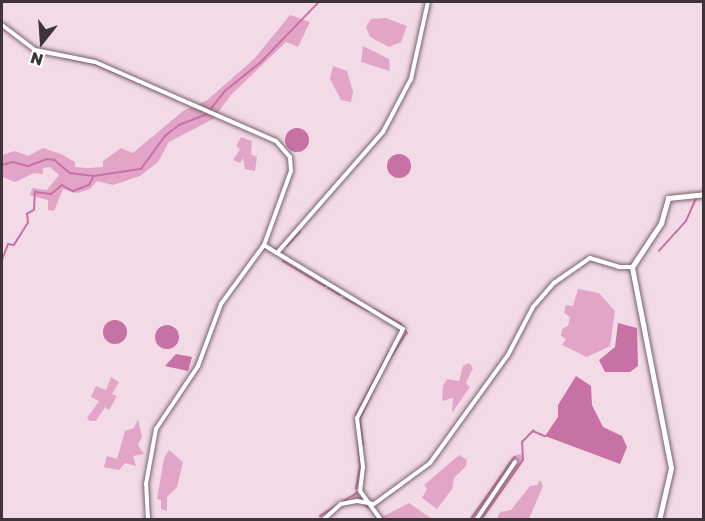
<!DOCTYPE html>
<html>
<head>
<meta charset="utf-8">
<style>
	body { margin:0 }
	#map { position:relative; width:705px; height:521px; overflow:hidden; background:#f3dae7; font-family:"Golos Text",sans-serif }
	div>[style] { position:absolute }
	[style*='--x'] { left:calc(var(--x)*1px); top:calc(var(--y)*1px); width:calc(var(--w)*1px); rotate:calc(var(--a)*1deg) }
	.green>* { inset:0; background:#e3a5c7 }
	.water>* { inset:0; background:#c871a4 }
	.round { border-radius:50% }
	.stream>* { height:1.5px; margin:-0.75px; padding:0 0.75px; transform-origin:0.75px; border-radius:0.75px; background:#c871a4 }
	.roads { filter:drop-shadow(0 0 2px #76616c) drop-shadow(0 0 2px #76616c) }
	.street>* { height:4px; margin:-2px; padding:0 2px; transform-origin:2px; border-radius:2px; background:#fff }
	.secondary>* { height:5px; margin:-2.5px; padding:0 2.5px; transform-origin:2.5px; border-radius:2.5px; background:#fff }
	span { translate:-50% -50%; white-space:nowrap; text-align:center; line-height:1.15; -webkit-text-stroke:4.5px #fff; paint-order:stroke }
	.frame { position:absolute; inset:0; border:3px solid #3e3439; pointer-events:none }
	.north { position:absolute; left:12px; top:12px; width:60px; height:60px; -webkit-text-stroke:4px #fff; paint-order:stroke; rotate:197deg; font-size:16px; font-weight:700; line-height:24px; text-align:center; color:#3e3439 }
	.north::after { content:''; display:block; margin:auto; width:21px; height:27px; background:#3e3439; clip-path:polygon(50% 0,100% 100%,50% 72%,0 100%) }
</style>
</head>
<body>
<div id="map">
	<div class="green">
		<div style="clip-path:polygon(290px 15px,310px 22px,298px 47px,286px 42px,231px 95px,213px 119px,169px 142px,158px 162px,140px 176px,113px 185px,97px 181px,90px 189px,77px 193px,63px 189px,54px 211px,48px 210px,48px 200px,30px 195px,32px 188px,47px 190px,59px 175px,50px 167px,43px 168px,43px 174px,34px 173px,15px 182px,2px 177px,2px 155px,15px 151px,28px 156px,43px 148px,61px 154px,75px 162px,75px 167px,88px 168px,103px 167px,103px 161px,121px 148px,133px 153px,183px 111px,206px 101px,254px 59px)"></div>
		<div style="clip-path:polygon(386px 18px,407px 26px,401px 42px,389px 47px,370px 37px,366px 27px,371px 19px)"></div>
		<div style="clip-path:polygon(363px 46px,389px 59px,390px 71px,361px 62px)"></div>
		<div style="clip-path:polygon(333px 66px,347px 71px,353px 92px,351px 102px,341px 100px,330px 79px)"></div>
		<div style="clip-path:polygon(241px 137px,252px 141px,251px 154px,257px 157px,255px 171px,245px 169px,243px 158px,240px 163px,233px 160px,240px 149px,236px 146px)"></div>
		<div style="clip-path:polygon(578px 289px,599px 293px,615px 311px,610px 346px,587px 357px,562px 345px,566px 339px,561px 336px,562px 329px,568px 326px,570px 317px,564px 313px,566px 305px,573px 306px)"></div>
		<div style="clip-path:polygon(469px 363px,473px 368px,466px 383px,470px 387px,452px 413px,453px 398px,442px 401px,443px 386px,447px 379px,459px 381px,463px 366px)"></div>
		<div style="clip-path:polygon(111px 377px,119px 382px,112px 394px,117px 396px,109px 410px,105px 407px,96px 421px,90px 421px,87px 418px,99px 401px,91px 397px,96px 386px,106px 390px)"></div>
		<div style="clip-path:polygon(138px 419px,142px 437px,138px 445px,144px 454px,133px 456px,136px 466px,125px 463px,119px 470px,104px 467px,107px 456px,117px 459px,125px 431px,134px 428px)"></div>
		<div style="clip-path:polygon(169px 450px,183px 462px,177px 487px,167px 497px,167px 511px,161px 509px,161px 500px,157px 499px,164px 458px)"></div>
		<div style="clip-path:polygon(521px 454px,523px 460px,481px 519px,470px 520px,513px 456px)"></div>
		<div style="clip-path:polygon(459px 455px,467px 460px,466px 466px,454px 478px,452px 489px,437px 509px,422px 498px,427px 489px,424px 485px)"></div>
		<div style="clip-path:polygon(540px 480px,543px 486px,529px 519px,497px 519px,500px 512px,511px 510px,530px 486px,537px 485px)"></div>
		<div style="clip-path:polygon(356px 491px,360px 491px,361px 495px,371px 505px,380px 518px,409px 503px,432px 519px,378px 519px,371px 505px,350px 502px)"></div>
	</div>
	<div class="water">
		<div class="round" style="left:285px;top:128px;width:24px;height:24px"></div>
		<div class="round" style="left:387px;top:154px;width:24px;height:24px"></div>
		<div class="round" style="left:103px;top:320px;width:24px;height:24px"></div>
		<div style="clip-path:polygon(618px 323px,637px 328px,638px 366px,630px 372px,605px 372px,599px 360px,615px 347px)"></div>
		<div class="round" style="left:155px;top:325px;width:24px;height:24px"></div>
		<div style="clip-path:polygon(176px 354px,192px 357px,188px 371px,165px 366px)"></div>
		<div style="clip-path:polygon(576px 376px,591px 386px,592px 405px,603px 427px,622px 436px,627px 447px,620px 464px,545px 436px,558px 417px,558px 405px)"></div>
	</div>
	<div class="stream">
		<div style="--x:2;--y:27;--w:45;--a:33.3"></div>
		<div style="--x:65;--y:58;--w:31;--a:11"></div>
		<div style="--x:95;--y:64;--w:90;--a:23.4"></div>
		<div style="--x:2;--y:165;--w:11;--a:-15"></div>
		<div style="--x:13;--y:162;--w:16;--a:15"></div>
		<div style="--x:28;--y:166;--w:20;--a:-20"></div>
		<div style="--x:47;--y:159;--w:8;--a:7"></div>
		<div style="--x:55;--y:160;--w:20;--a:41"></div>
		<div style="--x:70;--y:173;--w:24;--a:7"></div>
		<div style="--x:94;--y:176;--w:48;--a:-8.5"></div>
		<div style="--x:141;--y:169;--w:41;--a:-54"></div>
		<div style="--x:165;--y:136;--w:18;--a:-38"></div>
		<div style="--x:179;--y:125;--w:30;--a:-21"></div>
		<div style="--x:207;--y:114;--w:29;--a:-52"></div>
		<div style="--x:225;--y:91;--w:46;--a:-38.9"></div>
		<div style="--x:261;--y:62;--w:83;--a:-46"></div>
		<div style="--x:287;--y:246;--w:19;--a:-47"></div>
		<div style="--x:659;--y:251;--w:40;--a:-48"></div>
		<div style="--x:686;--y:221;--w:24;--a:-66"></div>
		<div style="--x:2;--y:260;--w:17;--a:-69"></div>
		<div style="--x:8;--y:244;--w:6;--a:9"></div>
		<div style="--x:14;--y:245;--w:26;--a:-58"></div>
		<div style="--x:28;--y:223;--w:9;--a:-96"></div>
		<div style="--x:27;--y:214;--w:8;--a:-30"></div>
		<div style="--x:34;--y:210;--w:18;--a:-87"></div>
		<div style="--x:35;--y:192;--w:16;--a:7"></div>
		<div style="--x:51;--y:194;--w:14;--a:-39"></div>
		<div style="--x:62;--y:185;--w:13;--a:29"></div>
		<div style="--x:73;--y:191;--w:17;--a:-21"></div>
		<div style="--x:89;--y:185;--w:9;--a:-63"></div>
		<div style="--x:283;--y:261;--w:49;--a:30.8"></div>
		<div style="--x:328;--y:288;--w:14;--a:30"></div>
		<div style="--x:344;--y:298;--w:29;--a:27"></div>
		<div style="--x:374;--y:309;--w:31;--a:29"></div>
		<div style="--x:401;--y:324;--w:11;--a:56"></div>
		<div style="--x:407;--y:333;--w:43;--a:122.6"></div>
		<div style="--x:363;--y:445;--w:26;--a:-97"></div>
		<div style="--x:360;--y:419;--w:38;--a:-65"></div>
		<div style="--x:356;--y:489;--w:22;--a:-80"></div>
		<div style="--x:360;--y:467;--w:53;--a:-94.3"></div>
		<div style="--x:356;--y:414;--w:70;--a:-62"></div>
		<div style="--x:364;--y:504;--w:6;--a:39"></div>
		<div style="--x:320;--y:516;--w:44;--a:-31.9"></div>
		<div style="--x:470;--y:520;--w:77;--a:-54.5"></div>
		<div style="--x:481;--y:520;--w:73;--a:-55"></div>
		<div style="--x:523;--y:460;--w:18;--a:-93"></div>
		<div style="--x:522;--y:442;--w:16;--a:-45"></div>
		<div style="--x:533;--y:431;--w:13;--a:23"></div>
	</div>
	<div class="roads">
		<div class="street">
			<div style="--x:2;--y:25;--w:41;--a:37.1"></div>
			<div style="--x:35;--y:50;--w:61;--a:11.3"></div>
			<div style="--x:95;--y:62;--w:197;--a:23.6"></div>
			<div style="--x:276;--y:141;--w:21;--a:49"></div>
			<div style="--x:290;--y:157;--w:14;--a:86"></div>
			<div style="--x:291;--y:171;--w:79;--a:110"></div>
			<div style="--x:277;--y:253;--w:147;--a:31.1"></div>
			<div style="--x:403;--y:329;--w:100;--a:117.3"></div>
			<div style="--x:357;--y:418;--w:49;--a:83"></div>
			<div style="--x:363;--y:467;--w:24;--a:97"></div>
			<div style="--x:360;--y:491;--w:36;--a:54"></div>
			<div style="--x:148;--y:520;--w:36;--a:-93"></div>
			<div style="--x:146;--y:484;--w:56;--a:-79.7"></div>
			<div style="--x:156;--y:429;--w:76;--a:-56.3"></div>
			<div style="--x:198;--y:366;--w:66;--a:-69.6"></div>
			<div style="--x:221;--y:304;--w:73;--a:-53.9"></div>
			<div style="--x:264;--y:245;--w:15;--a:32"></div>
			<div style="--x:277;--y:253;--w:161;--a:-48.8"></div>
			<div style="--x:383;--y:132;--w:60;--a:-62.2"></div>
			<div style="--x:411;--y:79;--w:79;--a:-77.6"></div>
			<div style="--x:323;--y:520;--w:24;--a:-42"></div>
			<div style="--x:341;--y:504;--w:16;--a:-11"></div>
			<div style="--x:357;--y:501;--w:17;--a:10"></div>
			<div style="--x:374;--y:504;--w:69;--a:-36.2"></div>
			<div style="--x:430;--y:463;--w:133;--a:-54.2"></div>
			<div style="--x:508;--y:355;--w:54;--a:-62.5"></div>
			<div style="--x:533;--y:307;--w:32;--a:-49"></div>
			<div style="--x:554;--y:283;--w:44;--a:-34.8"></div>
			<div style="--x:590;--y:258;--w:30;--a:17"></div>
			<div style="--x:619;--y:267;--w:13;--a:0"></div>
			<div style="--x:476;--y:520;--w:70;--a:-56.1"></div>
		</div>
		<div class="secondary">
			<div style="--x:659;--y:520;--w:53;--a:-77"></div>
			<div style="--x:671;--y:468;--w:205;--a:-101"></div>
			<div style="--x:632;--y:267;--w:53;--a:-56.6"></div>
			<div style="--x:661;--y:223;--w:26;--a:-74"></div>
			<div style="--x:668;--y:198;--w:36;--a:-6"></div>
		</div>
	</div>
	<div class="frame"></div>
	<div class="north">N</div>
</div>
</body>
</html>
